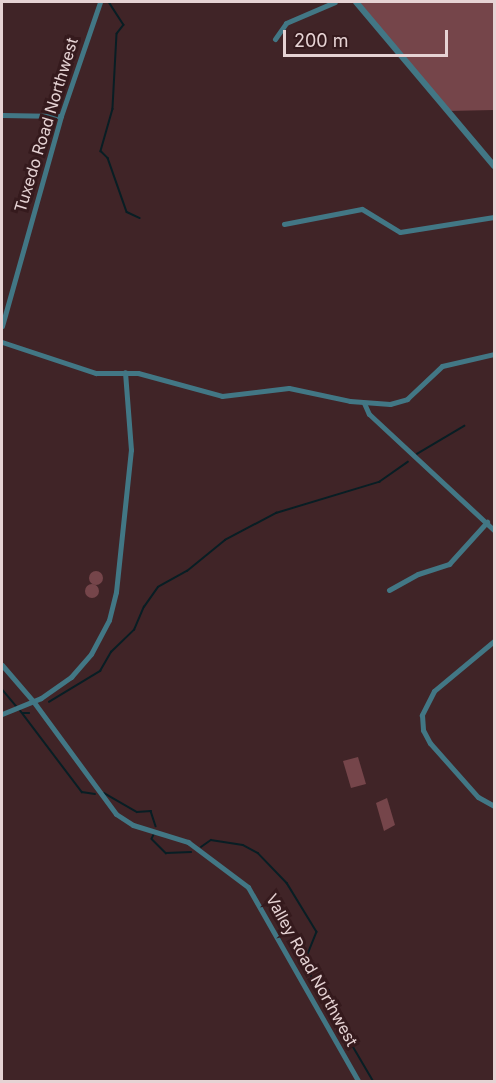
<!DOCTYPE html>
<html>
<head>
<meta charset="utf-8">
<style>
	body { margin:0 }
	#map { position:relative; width:496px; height:1083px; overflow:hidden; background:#402427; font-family:Inter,sans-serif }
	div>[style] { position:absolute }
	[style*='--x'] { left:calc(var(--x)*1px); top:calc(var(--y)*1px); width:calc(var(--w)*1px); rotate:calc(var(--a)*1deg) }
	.green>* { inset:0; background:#75454a }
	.round { border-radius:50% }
	.stream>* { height:1.5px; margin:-0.75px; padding:0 0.75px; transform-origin:0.75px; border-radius:0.75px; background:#081e24 }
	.minor>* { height:5px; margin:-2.5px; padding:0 2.5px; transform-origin:2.5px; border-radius:2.5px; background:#427785 }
	.tertiary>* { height:6px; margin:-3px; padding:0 3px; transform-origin:3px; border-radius:3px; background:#427785 }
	span { translate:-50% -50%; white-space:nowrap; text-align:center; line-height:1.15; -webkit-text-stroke:6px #351a1d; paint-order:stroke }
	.street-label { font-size:16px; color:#e6d3d4 }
	.frame { position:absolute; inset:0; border:3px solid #e6d3d4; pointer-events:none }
	.scale { position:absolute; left:283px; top:30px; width:165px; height:27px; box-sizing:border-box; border:3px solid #e6d3d4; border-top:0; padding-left:8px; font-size:18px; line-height:21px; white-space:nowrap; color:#e6d3d4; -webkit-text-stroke:4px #351a1d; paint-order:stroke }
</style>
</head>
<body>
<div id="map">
	<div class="green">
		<div style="clip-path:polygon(354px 2px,494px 2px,494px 110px,446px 111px)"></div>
		<div class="round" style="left:89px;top:571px;width:14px;height:14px"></div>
		<div class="round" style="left:85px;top:584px;width:14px;height:14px"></div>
		<div style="clip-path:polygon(358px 757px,366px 784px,351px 788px,343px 761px)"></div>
		<div style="clip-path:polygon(387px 798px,395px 825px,384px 831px,376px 803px)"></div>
	</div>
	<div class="stream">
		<div style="--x:109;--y:2;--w:27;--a:57"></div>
		<div style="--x:124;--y:25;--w:11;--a:128"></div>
		<div style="--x:117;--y:34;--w:75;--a:93.1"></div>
		<div style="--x:113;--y:109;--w:44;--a:105.9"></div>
		<div style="--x:101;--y:151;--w:10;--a:45"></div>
		<div style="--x:108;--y:158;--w:57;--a:70.6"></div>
		<div style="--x:127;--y:212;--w:14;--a:25"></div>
		<div style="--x:417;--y:454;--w:55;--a:-30.8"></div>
		<div style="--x:2;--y:689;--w:23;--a:50"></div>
		<div style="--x:49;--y:702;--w:60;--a:-31.3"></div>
		<div style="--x:100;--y:671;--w:22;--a:-60"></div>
		<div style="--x:111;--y:652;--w:32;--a:-44"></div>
		<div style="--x:134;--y:630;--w:25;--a:-67"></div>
		<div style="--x:144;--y:607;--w:24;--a:-55"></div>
		<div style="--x:158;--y:587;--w:33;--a:-29"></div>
		<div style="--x:187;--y:571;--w:49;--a:-39.2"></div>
		<div style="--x:225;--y:540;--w:58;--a:-27.9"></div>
		<div style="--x:276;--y:513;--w:108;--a:-16.8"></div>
		<div style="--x:379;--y:482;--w:35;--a:-35"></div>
		<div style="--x:20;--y:710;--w:103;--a:52.9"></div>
		<div style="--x:82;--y:792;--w:13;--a:9"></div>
		<div style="--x:23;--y:713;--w:6;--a:0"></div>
		<div style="--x:104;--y:793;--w:38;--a:30"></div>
		<div style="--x:137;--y:812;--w:14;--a:-4"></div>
		<div style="--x:151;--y:811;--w:16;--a:72"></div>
		<div style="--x:154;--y:835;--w:4;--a:117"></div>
		<div style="--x:152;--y:839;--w:20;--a:45"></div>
		<div style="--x:166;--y:853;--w:25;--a:-2"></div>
		<div style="--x:201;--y:847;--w:12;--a:-35"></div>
		<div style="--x:211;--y:840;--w:32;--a:9"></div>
		<div style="--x:243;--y:845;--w:17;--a:28"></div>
		<div style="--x:258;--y:853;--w:42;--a:46"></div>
		<div style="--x:287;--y:883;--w:57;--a:58.5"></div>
		<div style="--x:317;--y:932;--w:32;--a:112"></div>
		<div style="--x:305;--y:962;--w:10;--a:66"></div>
		<div style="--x:309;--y:971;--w:22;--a:63"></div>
		<div style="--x:319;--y:991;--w:10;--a:-6"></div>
		<div style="--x:329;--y:990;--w:7;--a:74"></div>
		<div style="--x:331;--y:997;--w:6;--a:129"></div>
		<div style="--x:327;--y:1002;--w:93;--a:59.6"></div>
	</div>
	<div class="minor">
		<div style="--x:275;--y:39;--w:19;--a:-55"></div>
		<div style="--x:286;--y:23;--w:53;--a:-23.2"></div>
		<div style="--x:2;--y:115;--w:59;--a:1"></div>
		<div style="--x:284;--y:224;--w:79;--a:-10.9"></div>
		<div style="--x:362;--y:209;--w:44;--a:31.2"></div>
		<div style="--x:400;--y:232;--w:95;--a:-9.1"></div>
		<div style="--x:2;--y:326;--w:218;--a:-74.3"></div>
		<div style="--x:61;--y:116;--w:120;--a:-71.1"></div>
		<div style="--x:2;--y:342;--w:99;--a:18.3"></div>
		<div style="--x:96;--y:373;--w:42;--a:0"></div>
		<div style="--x:138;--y:373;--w:87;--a:15.3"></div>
		<div style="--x:222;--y:396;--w:67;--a:-6.8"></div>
		<div style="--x:289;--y:388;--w:62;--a:12"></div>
		<div style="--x:350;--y:401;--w:40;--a:4.3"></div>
		<div style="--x:390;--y:404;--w:18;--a:-16"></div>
		<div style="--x:407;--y:399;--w:48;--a:-43.3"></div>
		<div style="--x:442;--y:366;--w:53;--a:-13"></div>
		<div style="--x:364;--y:403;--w:12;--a:66"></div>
		<div style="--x:369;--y:414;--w:171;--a:42.9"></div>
		<div style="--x:389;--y:590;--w:33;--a:-29"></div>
		<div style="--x:418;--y:574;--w:33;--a:-18"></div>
		<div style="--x:449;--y:564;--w:57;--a:-47.9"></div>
		<div style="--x:494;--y:641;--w:78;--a:140.2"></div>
		<div style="--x:434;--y:691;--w:27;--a:117"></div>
		<div style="--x:422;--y:715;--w:15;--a:86"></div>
		<div style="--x:423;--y:730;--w:15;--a:62"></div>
		<div style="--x:430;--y:743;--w:72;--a:48.4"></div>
		<div style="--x:478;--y:797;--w:18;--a:29"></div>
		<div style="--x:2;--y:665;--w:48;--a:49.3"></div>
		<div style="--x:33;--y:701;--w:140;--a:53.7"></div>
		<div style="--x:116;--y:814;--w:20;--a:33"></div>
		<div style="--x:133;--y:825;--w:58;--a:17.2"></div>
		<div style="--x:188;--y:842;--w:75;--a:36.9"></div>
		<div style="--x:248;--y:887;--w:224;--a:60.4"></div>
		<div style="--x:2;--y:714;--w:42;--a:-22.3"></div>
		<div style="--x:41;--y:698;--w:37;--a:-35"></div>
		<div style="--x:71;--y:677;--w:30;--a:-49"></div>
		<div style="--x:91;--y:654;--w:38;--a:-62"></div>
		<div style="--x:109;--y:620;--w:29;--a:-76"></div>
		<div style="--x:116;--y:592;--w:143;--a:-84"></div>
		<div style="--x:131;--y:450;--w:78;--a:-94.4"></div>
	</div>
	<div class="tertiary">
		<div style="--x:356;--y:2;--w:214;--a:49.9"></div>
	</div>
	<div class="street-label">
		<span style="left:46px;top:125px;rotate:-73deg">Tuxedo Road Northwest</span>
		<span style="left:312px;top:970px;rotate:61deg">Valley Road Northwest</span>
	</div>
	<div class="frame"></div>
	<div class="scale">200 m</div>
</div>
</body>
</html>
